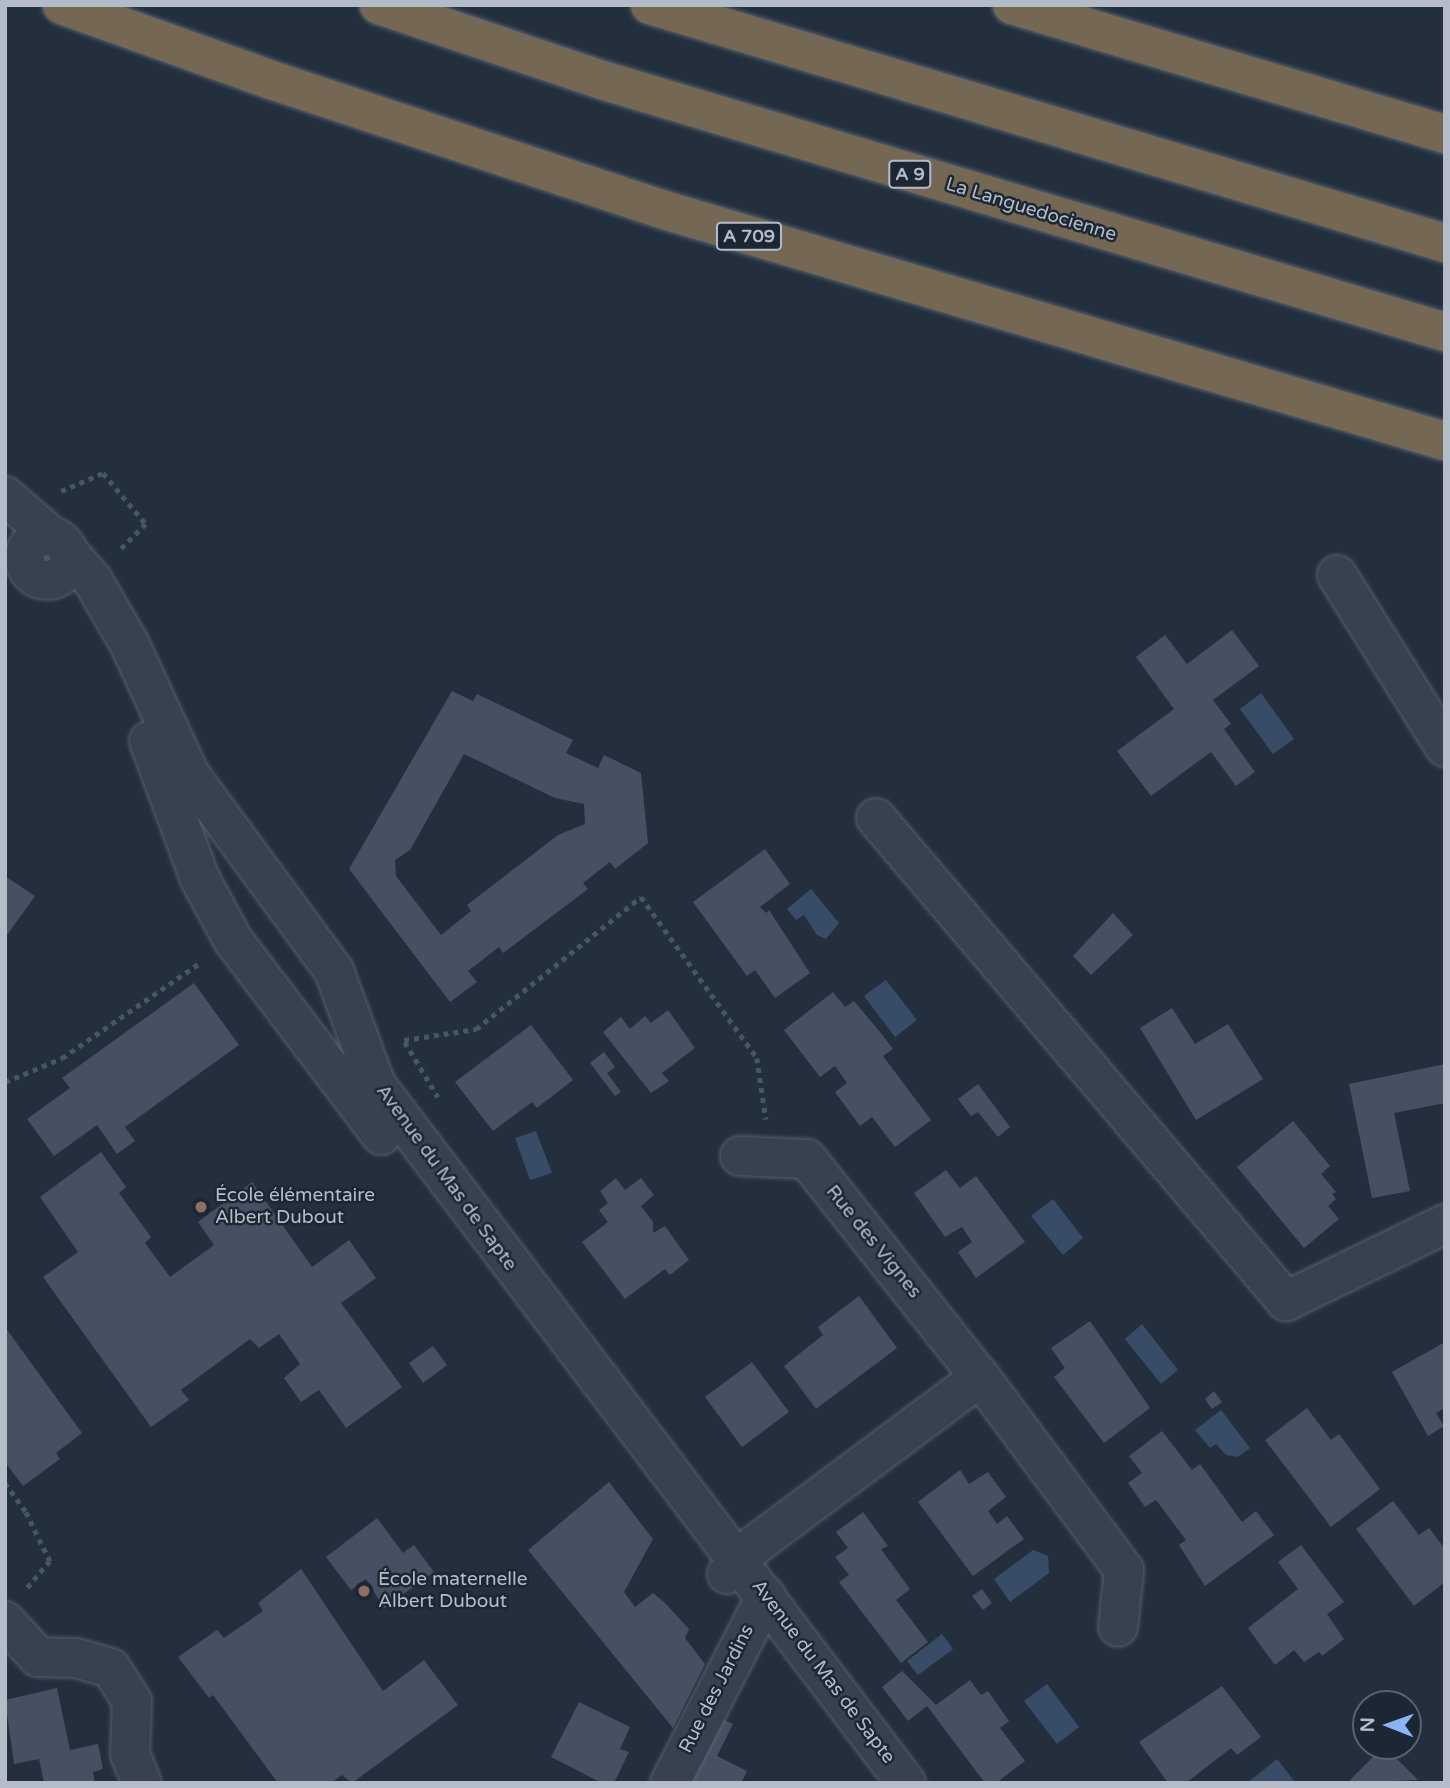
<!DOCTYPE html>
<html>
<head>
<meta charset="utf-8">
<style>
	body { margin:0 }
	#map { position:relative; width:1450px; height:1788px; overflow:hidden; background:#242f3e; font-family:"Varela Round",sans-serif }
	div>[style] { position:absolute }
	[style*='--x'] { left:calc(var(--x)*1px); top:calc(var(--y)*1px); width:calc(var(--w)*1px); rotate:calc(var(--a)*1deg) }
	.water>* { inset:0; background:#394c67 }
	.building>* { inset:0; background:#455162 }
	.path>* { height:4.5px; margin-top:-2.25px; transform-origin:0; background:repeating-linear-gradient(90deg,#44595c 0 5px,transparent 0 10px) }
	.roads { filter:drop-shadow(0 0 2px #565f6c) drop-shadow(0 0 2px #565f6c) }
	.street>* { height:38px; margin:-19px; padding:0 19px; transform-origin:19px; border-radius:19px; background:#38414e }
	.street>.ring { margin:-19px; padding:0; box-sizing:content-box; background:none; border:38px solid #38414e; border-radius:50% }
	.highway>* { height:38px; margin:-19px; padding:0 19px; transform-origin:19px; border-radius:19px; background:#746855 }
	.dots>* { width:19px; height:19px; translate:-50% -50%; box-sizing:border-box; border:4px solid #1d2633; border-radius:50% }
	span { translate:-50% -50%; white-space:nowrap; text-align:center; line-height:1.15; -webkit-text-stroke:5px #1d2633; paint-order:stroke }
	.shield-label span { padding:2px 5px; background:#1d2633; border:2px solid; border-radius:5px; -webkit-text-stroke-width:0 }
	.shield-label { font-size:18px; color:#b4bcc9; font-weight:700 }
	.street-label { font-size:19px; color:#b4bcc9 }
	.poi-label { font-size:19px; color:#b4bcc9 }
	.left { translate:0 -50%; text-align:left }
	.frame { position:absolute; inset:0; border:7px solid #b4bcc9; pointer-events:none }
	.north { position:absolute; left:1352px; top:1690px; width:70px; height:70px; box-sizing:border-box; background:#1d2633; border:2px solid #59626f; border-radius:50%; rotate:271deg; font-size:19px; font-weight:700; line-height:28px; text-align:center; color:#b4bcc9 }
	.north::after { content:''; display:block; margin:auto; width:24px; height:32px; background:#8ab4f8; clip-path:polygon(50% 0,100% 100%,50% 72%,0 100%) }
</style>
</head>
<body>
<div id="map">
	<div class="water">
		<div style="clip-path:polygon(1261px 693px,1294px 739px,1273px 754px,1240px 709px)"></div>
		<div style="clip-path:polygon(811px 889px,839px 923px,826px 939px,817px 935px,804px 915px,796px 920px,787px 909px)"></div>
		<div style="clip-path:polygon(886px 980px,917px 1020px,895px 1037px,864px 996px)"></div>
		<div style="clip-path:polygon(536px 1131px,552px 1173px,530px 1180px,515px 1138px)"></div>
		<div style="clip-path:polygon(1053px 1199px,1083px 1238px,1063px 1255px,1031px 1216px)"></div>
		<div style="clip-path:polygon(1142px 1324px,1178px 1370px,1161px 1384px,1125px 1339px)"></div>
		<div style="clip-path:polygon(1221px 1410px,1250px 1448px,1238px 1457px,1226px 1455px,1216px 1444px,1210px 1448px,1195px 1430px)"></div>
		<div style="clip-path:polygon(1033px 1550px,1048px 1556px,1049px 1573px,1010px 1602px,994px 1579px)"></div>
		<div style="clip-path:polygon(942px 1634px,953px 1649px,918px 1675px,907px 1661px)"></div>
		<div style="clip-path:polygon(1047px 1684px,1079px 1727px,1057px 1744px,1024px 1701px)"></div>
		<div style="clip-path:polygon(1277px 1759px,1295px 1782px,1247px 1783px)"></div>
	</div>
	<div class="building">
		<div style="clip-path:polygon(1232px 630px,1259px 666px,1213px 700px,1231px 724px,1224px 729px,1255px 772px,1236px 786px,1211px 752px,1151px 796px,1117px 751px,1174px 709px,1136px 657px,1165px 635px,1187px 664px)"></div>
		<div style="clip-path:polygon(evenodd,452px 691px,473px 701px,477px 694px,573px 740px,566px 753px,598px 768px,604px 755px,641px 773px,648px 843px,615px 869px,610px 862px,583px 883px,588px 889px,503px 953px,499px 947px,468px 971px,477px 982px,450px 1002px,349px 869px,452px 691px,464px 754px,555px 798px,584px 804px,585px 824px,558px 835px,467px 905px,471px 911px,441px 935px,396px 876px,395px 860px,410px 850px,464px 754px)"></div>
		<div style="clip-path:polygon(765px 849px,790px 884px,760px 907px,766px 913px,769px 910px,810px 973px,775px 998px,755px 970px,747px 976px,693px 902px)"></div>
		<div style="clip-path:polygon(5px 876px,35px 896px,5px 938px)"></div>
		<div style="clip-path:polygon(1113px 913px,1133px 935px,1091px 975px,1073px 956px)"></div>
		<div style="clip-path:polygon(194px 983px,239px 1045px,125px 1127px,135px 1141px,117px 1154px,97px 1125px,54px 1156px,27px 1119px,70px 1088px,62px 1078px)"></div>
		<div style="clip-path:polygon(833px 992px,845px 1007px,854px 1001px,880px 1032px,893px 1049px,883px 1056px,931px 1120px,895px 1147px,872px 1117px,860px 1126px,835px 1092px,847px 1083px,835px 1066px,820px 1077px,784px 1030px)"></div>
		<div style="clip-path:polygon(1172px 1008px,1195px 1044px,1228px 1024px,1263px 1079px,1196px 1120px,1140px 1028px)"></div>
		<div style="clip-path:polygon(668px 1010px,695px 1048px,662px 1073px,669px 1081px,651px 1093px,603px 1032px,621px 1017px,630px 1029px,645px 1016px,651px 1023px)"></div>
		<div style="clip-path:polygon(531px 1025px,573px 1080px,537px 1108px,532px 1102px,493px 1131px,455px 1082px)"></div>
		<div style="clip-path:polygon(604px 1052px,615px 1067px,607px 1073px,621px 1092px,615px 1096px,590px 1063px)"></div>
		<div style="clip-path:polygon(1445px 1064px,1445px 1103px,1394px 1113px,1410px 1191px,1372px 1198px,1349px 1084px)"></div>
		<div style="clip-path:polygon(978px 1084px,1010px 1127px,998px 1137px,978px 1112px,971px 1116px,958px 1099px)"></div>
		<div style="clip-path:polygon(1293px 1121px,1330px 1166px,1321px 1174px,1336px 1192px,1332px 1194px,1336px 1199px,1328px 1206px,1339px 1219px,1304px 1248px,1237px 1167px)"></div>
		<div style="clip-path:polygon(101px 1152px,126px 1187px,119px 1193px,151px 1237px,145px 1243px,170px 1277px,214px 1245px,198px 1222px,252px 1182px,312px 1267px,349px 1240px,376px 1278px,341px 1303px,402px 1387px,346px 1428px,319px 1390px,301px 1402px,284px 1378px,300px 1364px,279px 1334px,259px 1348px,250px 1339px,181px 1390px,189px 1400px,151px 1427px,43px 1277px,78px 1252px,40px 1197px)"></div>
		<div style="clip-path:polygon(946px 1170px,960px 1188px,976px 1176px,1025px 1242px,976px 1278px,958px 1252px,972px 1242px,962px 1227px,945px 1237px,914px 1193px)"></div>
		<div style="clip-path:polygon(616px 1178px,625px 1190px,641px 1178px,654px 1195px,641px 1206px,653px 1222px,653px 1233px,665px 1226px,689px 1260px,670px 1275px,665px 1269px,625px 1299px,582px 1242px,608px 1222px,599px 1210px,608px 1203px,600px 1191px)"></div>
		<div style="clip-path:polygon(859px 1296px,897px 1348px,816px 1409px,784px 1366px,823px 1335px,818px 1327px)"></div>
		<div style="clip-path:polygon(1090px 1321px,1150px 1408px,1104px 1443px,1054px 1377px,1065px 1368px,1051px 1348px)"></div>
		<div style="clip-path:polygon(5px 1327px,82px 1433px,56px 1453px,60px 1459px,23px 1486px,5px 1462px)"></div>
		<div style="clip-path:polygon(1445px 1342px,1445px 1408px,1436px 1413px,1444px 1426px,1428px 1436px,1392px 1372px)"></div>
		<div style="clip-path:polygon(433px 1346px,447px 1365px,423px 1383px,409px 1363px)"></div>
		<div style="clip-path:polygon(752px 1362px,789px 1412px,742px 1447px,705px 1397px)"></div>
		<div style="clip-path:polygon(1214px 1391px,1222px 1402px,1212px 1409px,1205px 1399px)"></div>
		<div style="clip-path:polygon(1307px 1408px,1331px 1440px,1339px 1434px,1380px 1489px,1331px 1527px,1265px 1440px)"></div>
		<div style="clip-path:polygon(1162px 1431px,1192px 1470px,1200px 1464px,1242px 1522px,1256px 1511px,1274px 1535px,1205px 1586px,1179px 1545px,1186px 1540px,1156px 1500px,1145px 1507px,1128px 1483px,1142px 1473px,1129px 1456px)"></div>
		<div style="clip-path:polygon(960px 1470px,969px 1484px,988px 1472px,1006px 1497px,988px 1511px,997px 1524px,1007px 1516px,1024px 1539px,973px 1576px,918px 1502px)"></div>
		<div style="clip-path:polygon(609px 1482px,653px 1539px,624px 1592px,635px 1607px,653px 1593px,665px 1603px,689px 1629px,685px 1638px,705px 1664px,673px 1728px,528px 1550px)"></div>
		<div style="clip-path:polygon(1393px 1501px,1419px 1535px,1429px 1528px,1445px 1549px,1445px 1582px,1414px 1606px,1356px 1529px)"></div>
		<div style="clip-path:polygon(863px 1512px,888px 1546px,881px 1549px,910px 1589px,896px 1600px,928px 1642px,901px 1663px,839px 1582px,849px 1575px,835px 1557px,848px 1548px,836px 1532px)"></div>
		<div style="clip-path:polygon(377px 1518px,403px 1553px,414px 1545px,434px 1572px,384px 1608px,366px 1579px,351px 1590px,326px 1557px)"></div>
		<div style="clip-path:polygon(1301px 1545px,1344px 1602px,1327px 1614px,1344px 1639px,1322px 1656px,1319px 1652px,1304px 1662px,1294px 1650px,1275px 1665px,1248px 1628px,1298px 1589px,1278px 1562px)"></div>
		<div style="clip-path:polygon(301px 1569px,383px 1691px,424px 1660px,458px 1705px,352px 1783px,342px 1775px,331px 1783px,278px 1783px,213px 1695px,209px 1698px,178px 1657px,217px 1630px,224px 1638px,263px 1611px,258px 1603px)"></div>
		<div style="clip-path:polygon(982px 1589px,992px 1603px,983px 1610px,972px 1596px)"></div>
		<div style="clip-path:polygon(902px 1671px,936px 1705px,970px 1680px,981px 1695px,988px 1691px,1009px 1721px,1000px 1728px,1025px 1761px,996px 1783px,985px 1783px,927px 1706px,908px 1721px,882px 1687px)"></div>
		<div style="clip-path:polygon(1222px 1686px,1261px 1737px,1237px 1755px,1231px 1748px,1186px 1783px,1168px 1783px,1139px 1742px)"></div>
		<div style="clip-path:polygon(57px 1688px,70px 1750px,98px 1744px,103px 1769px,93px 1772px,95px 1783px,44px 1783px,39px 1759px,14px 1764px,5px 1700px)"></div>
		<div style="clip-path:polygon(579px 1702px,630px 1727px,620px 1749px,629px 1752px,614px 1783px,602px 1783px,551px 1757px)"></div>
		<div style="clip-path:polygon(716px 1716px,733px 1724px,717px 1756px,747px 1771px,741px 1783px,683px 1783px)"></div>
		<div style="clip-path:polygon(1384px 1746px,1418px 1780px,1347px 1783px)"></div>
	</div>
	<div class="path">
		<div style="--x:61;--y:491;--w:46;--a:-23.2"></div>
		<div style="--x:103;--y:473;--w:67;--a:49.9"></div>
		<div style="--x:146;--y:524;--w:38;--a:135"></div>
		<div style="--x:404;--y:1040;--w:73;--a:-8.7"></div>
		<div style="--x:476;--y:1029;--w:211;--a:-38.7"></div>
		<div style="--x:641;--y:897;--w:198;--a:54.2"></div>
		<div style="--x:757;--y:1058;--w:62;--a:81.6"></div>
		<div style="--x:405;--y:1042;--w:64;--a:59"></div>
		<div style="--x:5;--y:1082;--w:62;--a:-22.8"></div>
		<div style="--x:62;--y:1058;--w:169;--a:-34.6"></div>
		<div style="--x:5;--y:1483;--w:36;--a:54"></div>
		<div style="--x:26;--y:1512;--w:55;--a:63.9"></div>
		<div style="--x:50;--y:1561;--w:38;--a:130"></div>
	</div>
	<div class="roads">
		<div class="street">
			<div style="--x:5;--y:496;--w:61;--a:41"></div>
			<div class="ring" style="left:25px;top:536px;width:6px;height:6px"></div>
			<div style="--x:69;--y:553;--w:37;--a:49"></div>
			<div style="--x:93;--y:581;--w:72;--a:59.9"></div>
			<div style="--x:129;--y:643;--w:145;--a:65.2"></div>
			<div style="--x:190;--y:775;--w:243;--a:53.7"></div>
			<div style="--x:334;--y:971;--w:121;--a:69.8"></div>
			<div style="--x:376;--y:1085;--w:876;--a:52.79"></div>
			<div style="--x:1337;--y:575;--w:203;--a:57.9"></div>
			<div style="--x:149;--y:741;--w:147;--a:69.7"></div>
			<div style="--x:200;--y:879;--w:69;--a:61.6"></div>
			<div style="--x:233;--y:940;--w:245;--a:52.8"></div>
			<div style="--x:876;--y:818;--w:634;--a:49.67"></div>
			<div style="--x:1286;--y:1301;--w:177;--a:-25.8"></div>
			<div style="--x:740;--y:1156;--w:67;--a:2.6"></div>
			<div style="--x:807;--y:1159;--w:278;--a:51.6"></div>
			<div style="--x:980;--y:1377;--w:241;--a:53.3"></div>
			<div style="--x:1124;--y:1570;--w:57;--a:96"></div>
			<div style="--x:727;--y:1574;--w:35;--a:-47"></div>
			<div style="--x:751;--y:1548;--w:286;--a:-36.7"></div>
			<div style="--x:5;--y:1621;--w:49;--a:47.5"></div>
			<div style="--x:38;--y:1657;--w:38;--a:2"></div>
			<div style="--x:76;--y:1658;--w:36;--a:16"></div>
			<div style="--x:111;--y:1668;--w:39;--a:58"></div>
			<div style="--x:132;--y:1701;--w:53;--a:92.2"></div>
			<div style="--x:130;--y:1754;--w:31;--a:68"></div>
			<div style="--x:670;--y:1783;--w:210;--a:-62.8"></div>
		</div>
		<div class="highway">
			<div style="--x:62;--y:5;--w:222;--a:19.7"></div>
			<div style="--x:271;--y:80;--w:414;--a:18.3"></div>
			<div style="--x:664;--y:210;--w:814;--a:16.48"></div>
			<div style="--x:379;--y:5;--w:235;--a:18.6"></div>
			<div style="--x:602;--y:80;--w:880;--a:16.64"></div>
			<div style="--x:650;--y:5;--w:830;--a:16.67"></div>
			<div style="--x:1012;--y:5;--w:452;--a:16.6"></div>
		</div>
	</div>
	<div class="dots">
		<div style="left:201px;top:1207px;background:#8d6e63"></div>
		<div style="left:364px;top:1591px;background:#8d6e63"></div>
	</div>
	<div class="shield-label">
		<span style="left:910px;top:174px">A 9</span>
		<span style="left:749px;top:236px">A 709</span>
	</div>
	<div class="street-label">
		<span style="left:1031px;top:210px;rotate:17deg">La Languedocienne</span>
		<span style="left:446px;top:1178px;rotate:54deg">Avenue du Mas de Sapte</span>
		<span style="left:873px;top:1242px;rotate:51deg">Rue des Vignes</span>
		<span style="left:823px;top:1672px;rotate:53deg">Avenue du Mas de Sapte</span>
		<span style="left:717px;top:1689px;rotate:-63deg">Rue des Jardins</span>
	</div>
	<div class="poi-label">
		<span class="left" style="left:215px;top:1207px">École élémentaire<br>Albert Dubout</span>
		<span class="left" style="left:378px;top:1591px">École maternelle<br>Albert Dubout</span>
	</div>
	<div class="frame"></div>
	<div class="north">N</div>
</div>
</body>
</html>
